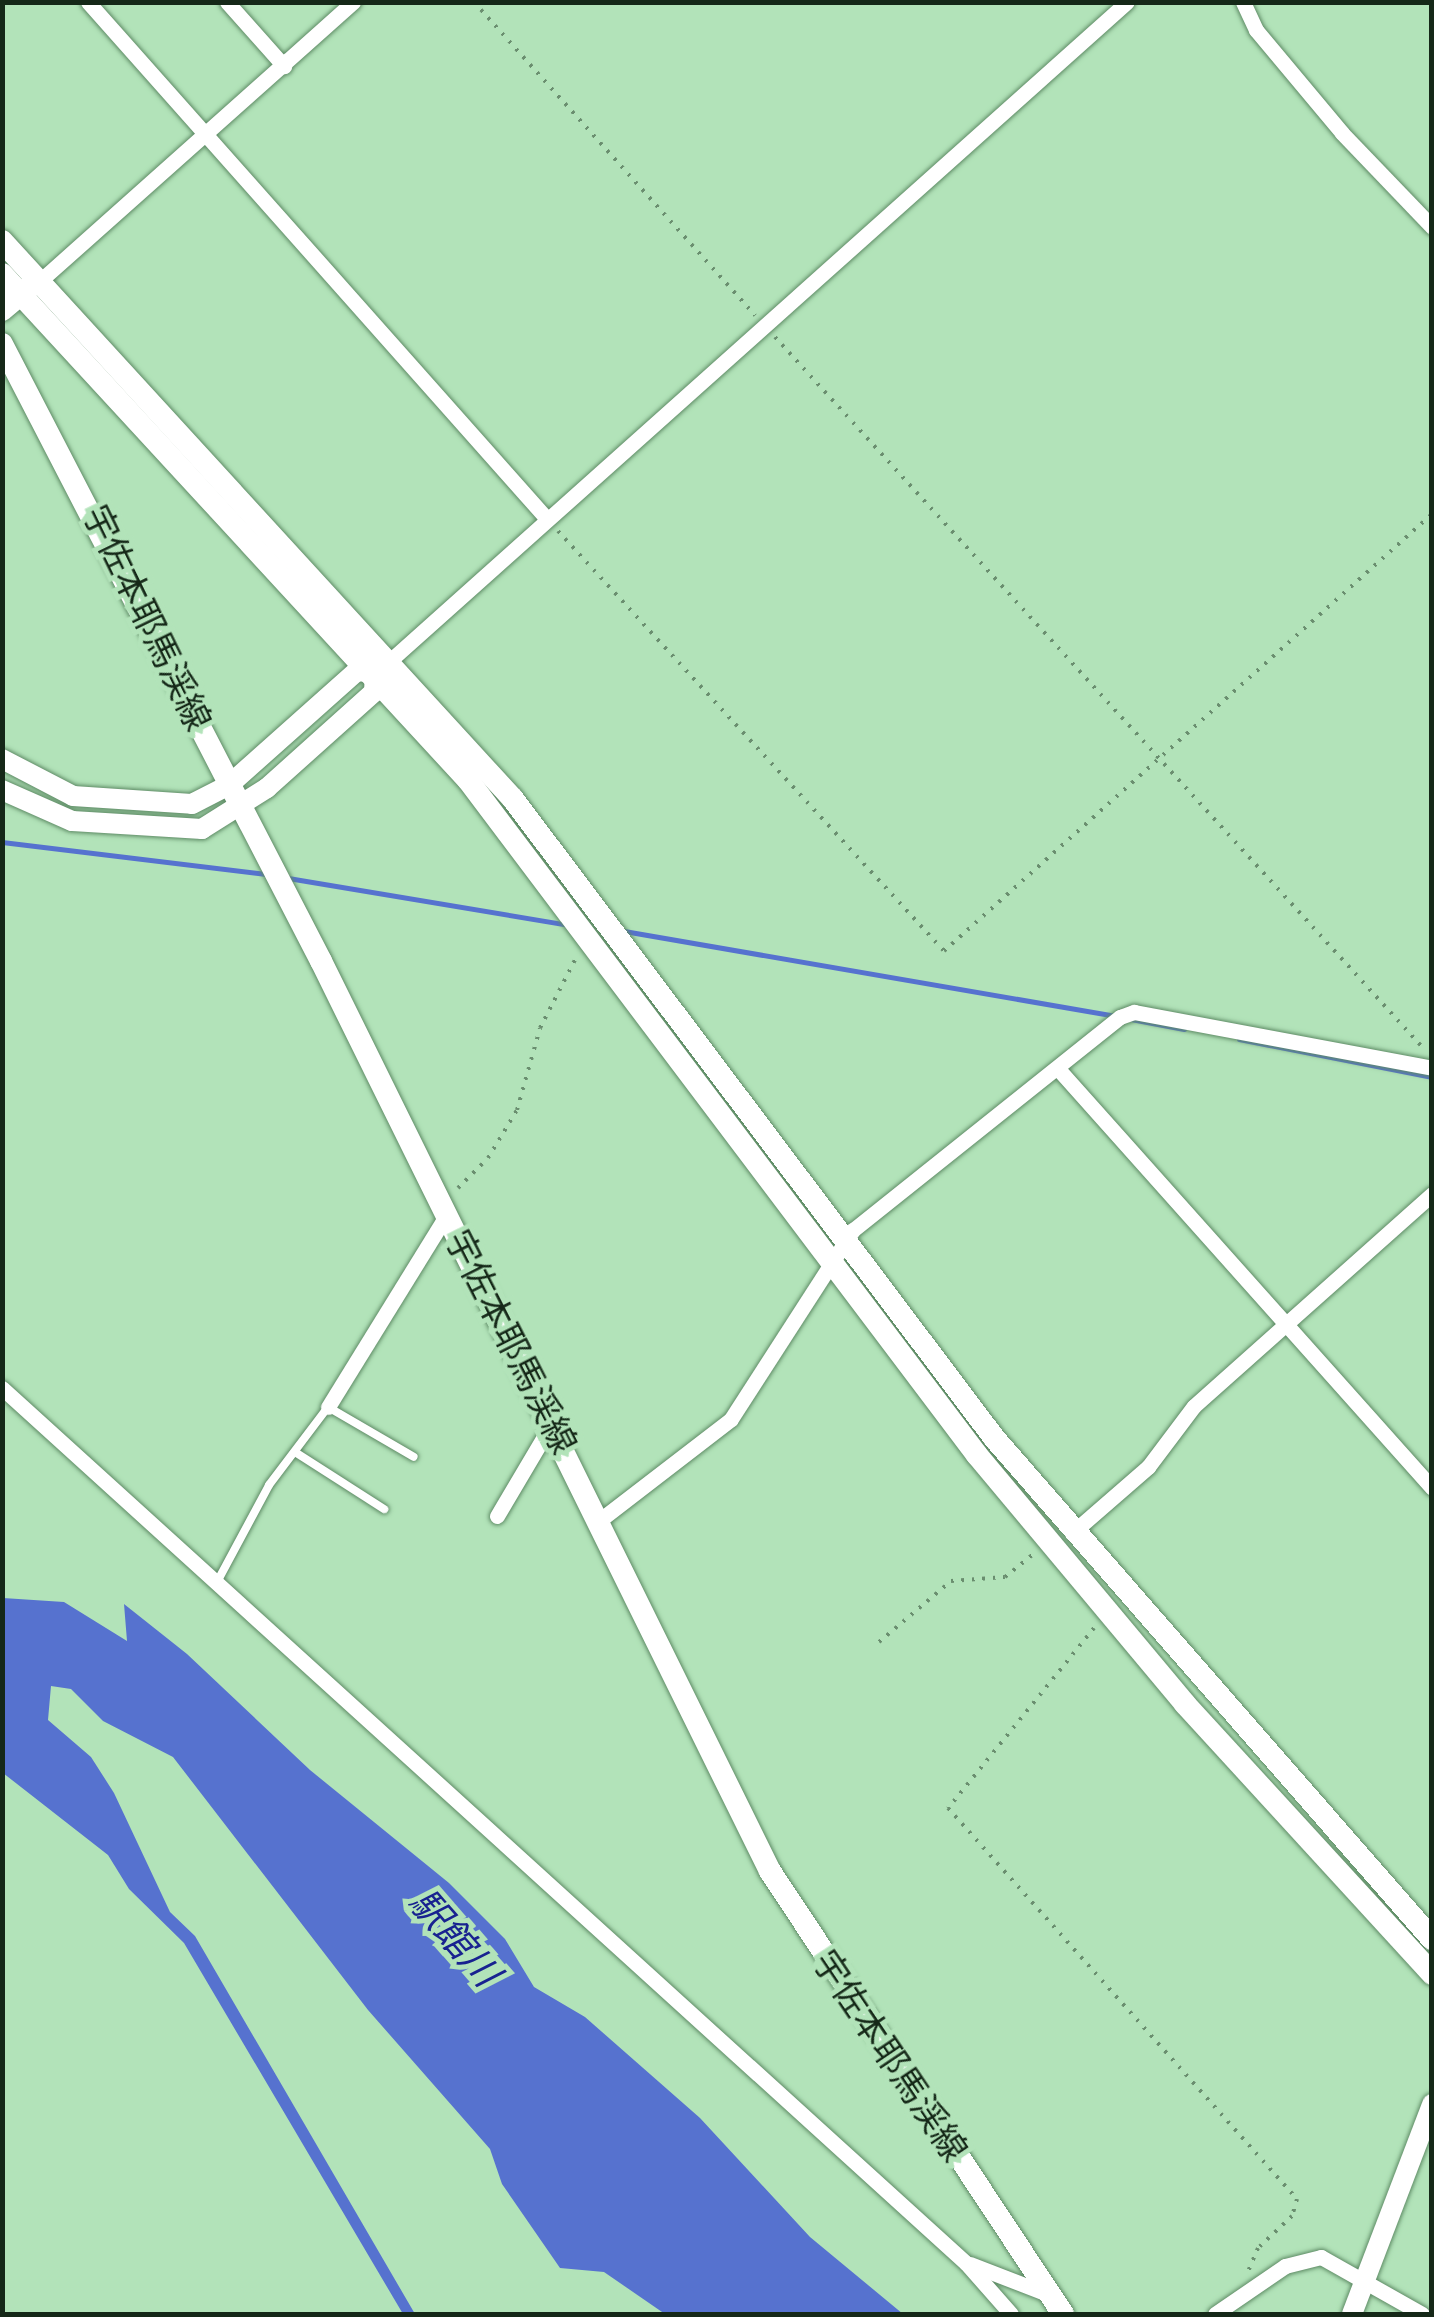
<!DOCTYPE html>
<html>
<head>
<meta charset="utf-8">
<style>
	body { margin:0 }
	#map { position:relative; width:1434px; height:2317px; overflow:hidden; background:#b2e3b9; font-family:Rubik,"Noto Sans JP",sans-serif }
	div>[style] { position:absolute }
	[style*='--x'] { left:calc(var(--x)*1px); top:calc(var(--y)*1px); width:calc(var(--w)*1px); rotate:calc(var(--a)*1deg) }
	.water>* { inset:0; background:#5672cf }
	.stream>* { height:5px; margin:-2.5px; padding:0 2.5px; transform-origin:2.5px; border-radius:2.5px; background:#5672cf }
	.path>* { height:4px; margin-top:-2px; transform-origin:0; background:repeating-linear-gradient(90deg,#6a8e6f 0 2.5px,transparent 0 10.5px) }
	.roads { filter:drop-shadow(0 0 2px #5e8b65) drop-shadow(0 0 2px #5e8b65) }
	.lane>* { height:8px; margin:-4px; padding:0 4px; transform-origin:4px; border-radius:4px; background:#fff }
	.street>* { height:15px; margin:-7.5px; padding:0 7.5px; transform-origin:7.5px; border-radius:7.5px; background:#fff }
	.secondary>* { height:20px; margin:-10px; padding:0 10px; transform-origin:10px; border-radius:10px; background:#fff }
	.primary>* { height:22px; margin:-11px; padding:0 11px; transform-origin:11px; border-radius:11px; background:#fff }
	span { translate:-50% -50%; white-space:nowrap; text-align:center; line-height:1.15; -webkit-text-stroke:10px #b2e3b9; paint-order:stroke }
	.street-label { font-size:35px; color:#152818 }
	.water-label { font-size:38px; color:#182290; font-style:italic }
	.frame { position:absolute; inset:0; border:5px solid #152818; pointer-events:none }
</style>
</head>
<body>
<div id="map">
	<div class="water">
		<div style="clip-path:polygon(3px 1598px,64px 1602px,127px 1641px,124px 1604px,187px 1654px,310px 1770px,449px 1883px,505px 1939px,534px 1987px,585px 2017px,700px 2118px,810px 2237px,903px 2314px,665px 2314px,604px 2272px,560px 2268px,502px 2184px,490px 2149px,368px 2010px,173px 1757px,103px 1721px,71px 1689px,51px 1686px,48px 1720px,91px 1757px,114px 1793px,170px 1912px,195px 1936px,415px 2314px,403px 2314px,184px 1943px,129px 1889px,108px 1855px,3px 1773px)"></div>
	</div>
	<div class="stream">
		<div style="--x:2;--y:842;--w:268;--a:6.9"></div>
		<div style="--x:288;--y:878;--w:284;--a:9.5"></div>
		<div style="--x:624;--y:931;--w:499;--a:9.8"></div>
		<div style="--x:1131;--y:1019;--w:54;--a:10.7"></div>
		<div style="--x:1239;--y:1039;--w:197;--a:11.1"></div>
	</div>
	<div class="path">
		<div style="--x:474;--y:2;--w:421;--a:48.1"></div>
		<div style="--x:775;--y:337;--w:965;--a:47.65"></div>
		<div style="--x:558;--y:531;--w:570;--a:47.42"></div>
		<div style="--x:944;--y:951;--w:655;--a:-41.84"></div>
		<div style="--x:458;--y:1188;--w:42;--a:-45"></div>
		<div style="--x:488;--y:1158;--w:56;--a:-58.9"></div>
		<div style="--x:517;--y:1110;--w:85;--a:-74.3"></div>
		<div style="--x:540;--y:1028;--w:81;--a:-62.8"></div>
		<div style="--x:1094;--y:1628;--w:232;--a:129"></div>
		<div style="--x:948;--y:1808;--w:524;--a:48.25"></div>
		<div style="--x:1297;--y:2199;--w:18;--a:106"></div>
		<div style="--x:1292;--y:2216;--w:47;--a:136.7"></div>
		<div style="--x:1258;--y:2248;--w:25;--a:113"></div>
		<div style="--x:879;--y:1642;--w:94;--a:-40.3"></div>
		<div style="--x:951;--y:1581;--w:54;--a:-4.2"></div>
		<div style="--x:1005;--y:1577;--w:36;--a:-39"></div>
	</div>
	<div class="roads">
		<div class="lane">
			<div style="--x:295;--y:1452;--w:106;--a:32.6"></div>
			<div style="--x:216;--y:1584;--w:112;--a:-61.8"></div>
			<div style="--x:269;--y:1485;--w:98;--a:-52.9"></div>
			<div style="--x:328;--y:1407;--w:99;--a:30.2"></div>
		</div>
		<div class="street">
			<div style="--x:88;--y:2;--w:691;--a:48.4"></div>
			<div style="--x:227;--y:2;--w:86;--a:48.3"></div>
			<div style="--x:1243;--y:2;--w:31;--a:65"></div>
			<div style="--x:1256;--y:30;--w:134;--a:50.1"></div>
			<div style="--x:1342;--y:133;--w:130;--a:46.2"></div>
			<div style="--x:41;--y:280;--w:418;--a:-41.7"></div>
			<div style="--x:384;--y:666;--w:996;--a:-41.79"></div>
			<div style="--x:1060;--y:1071;--w:559;--a:48.26"></div>
			<div style="--x:2;--y:1388;--w:1302;--a:42.23"></div>
			<div style="--x:966;--y:2263;--w:68;--a:48.6"></div>
			<div style="--x:328;--y:1407;--w:227;--a:-58.3"></div>
			<div style="--x:497;--y:1516;--w:108;--a:-59.4"></div>
			<div style="--x:600;--y:1520;--w:165;--a:-37.6"></div>
			<div style="--x:731;--y:1419;--w:225;--a:-57.2"></div>
			<div style="--x:853;--y:1230;--w:342;--a:-38.6"></div>
			<div style="--x:1120;--y:1017;--w:15;--a:-20"></div>
			<div style="--x:1134;--y:1012;--w:303;--a:10.6"></div>
			<div style="--x:1072;--y:1533;--w:101;--a:-41"></div>
			<div style="--x:1148;--y:1467;--w:76;--a:-53"></div>
			<div style="--x:1194;--y:1406;--w:319;--a:-41.7"></div>
			<div style="--x:970;--y:2264;--w:86;--a:21.2"></div>
			<div style="--x:1215;--y:2314;--w:85;--a:-34.4"></div>
			<div style="--x:1285;--y:2266;--w:37;--a:-14"></div>
			<div style="--x:1321;--y:2257;--w:116;--a:29.4"></div>
		</div>
		<div class="secondary">
			<div style="--x:2;--y:759;--w:80;--a:27.5"></div>
			<div style="--x:73;--y:796;--w:119;--a:3.8"></div>
			<div style="--x:192;--y:804;--w:42;--a:-27.2"></div>
			<div style="--x:229;--y:785;--w:171;--a:-41.7"></div>
			<div style="--x:357;--y:671;--w:18;--a:6"></div>
			<div style="--x:375;--y:673;--w:19;--a:93"></div>
			<div style="--x:374;--y:692;--w:144;--a:138.1"></div>
			<div style="--x:267;--y:788;--w:77;--a:147.8"></div>
			<div style="--x:202;--y:829;--w:130;--a:-176.5"></div>
			<div style="--x:72;--y:821;--w:77;--a:-156.1"></div>
			<div style="--x:1352;--y:2314;--w:225;--a:-69.1"></div>
		</div>
		<div class="primary">
			<div style="--x:2;--y:241;--w:757;--a:47.52"></div>
			<div style="--x:513;--y:799;--w:801;--a:53.02"></div>
			<div style="--x:995;--y:1439;--w:664;--a:48.85"></div>
			<div style="--x:2;--y:274;--w:688;--a:47.36"></div>
			<div style="--x:468;--y:780;--w:845;--a:52.98"></div>
			<div style="--x:977;--y:1455;--w:324;--a:50.1"></div>
			<div style="--x:1185;--y:1704;--w:366;--a:47.5"></div>
			<div style="--x:2;--y:310;--w:40;--a:-40"></div>
			<div style="--x:2;--y:344;--w:695;--a:62.66"></div>
			<div style="--x:321;--y:961;--w:1015;--a:63.74"></div>
			<div style="--x:770;--y:1871;--w:531;--a:56.52"></div>
		</div>
	</div>
	<div class="street-label">
		<span style="left:147px;top:618px;rotate:64deg">宇佐本耶馬渓線</span>
		<span style="left:511px;top:1342px;rotate:63deg">宇佐本耶馬渓線</span>
		<span style="left:890px;top:2056px;rotate:56deg">宇佐本耶馬渓線</span>
	</div>
	<div class="water-label">
		<span style="left:454px;top:1938px;rotate:49deg">駅館川</span>
	</div>
	<div class="frame"></div>
</div>
</body>
</html>
